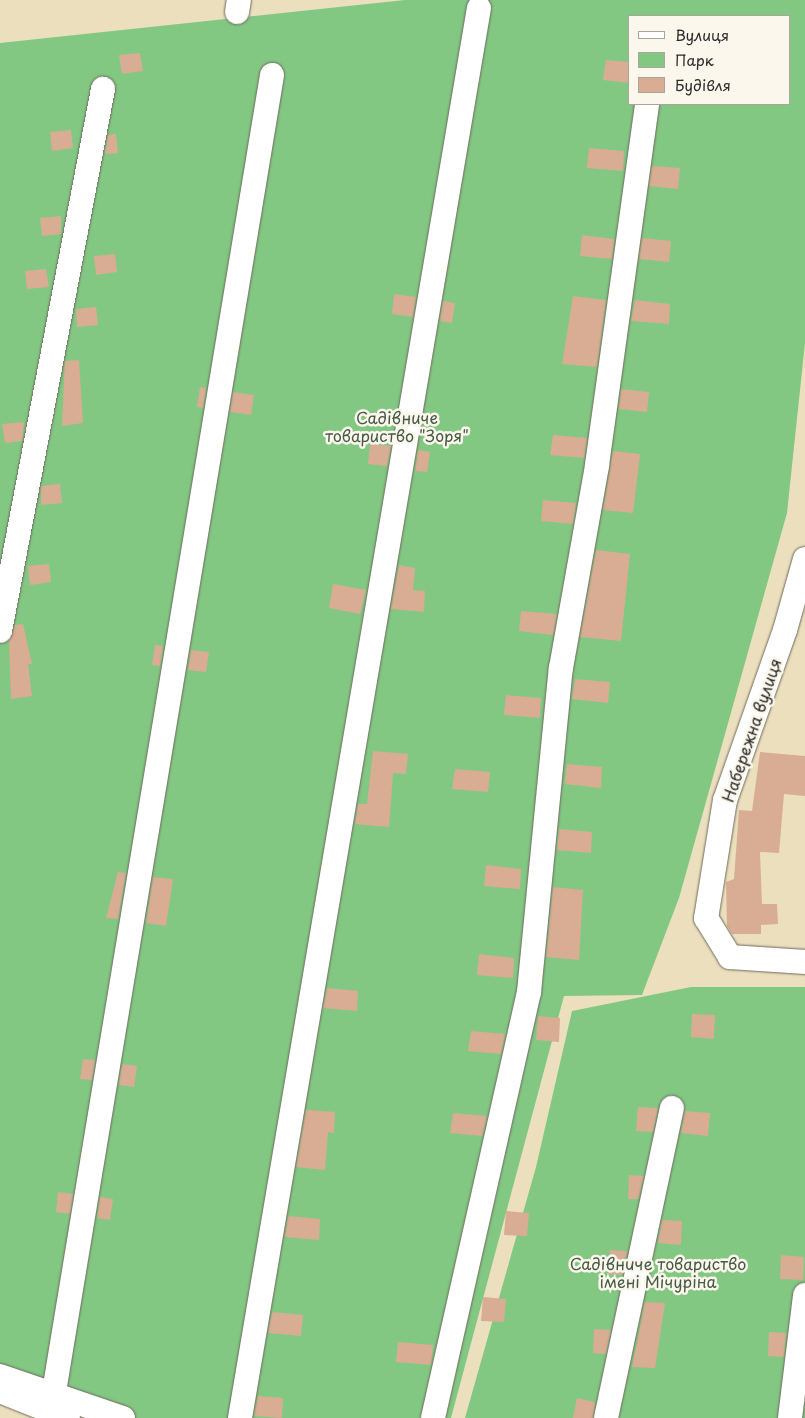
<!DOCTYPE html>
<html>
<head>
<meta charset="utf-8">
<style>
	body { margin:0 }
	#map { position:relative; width:805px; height:1418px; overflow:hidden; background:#ecdfbd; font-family:"Playpen Sans",sans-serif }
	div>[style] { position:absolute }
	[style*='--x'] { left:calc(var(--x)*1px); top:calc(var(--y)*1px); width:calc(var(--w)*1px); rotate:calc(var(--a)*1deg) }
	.green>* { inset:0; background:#82c883 }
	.building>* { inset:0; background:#d8ad94 }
	.roads { filter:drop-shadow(0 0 1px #6f6a5e) drop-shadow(0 0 1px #6f6a5e) }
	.minor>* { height:24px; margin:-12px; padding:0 12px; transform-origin:12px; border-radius:12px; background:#fff }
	span { translate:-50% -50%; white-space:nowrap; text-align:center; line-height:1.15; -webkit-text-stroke:5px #fbf7ec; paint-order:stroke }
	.park-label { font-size:16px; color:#455a45 }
	.street-label { font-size:16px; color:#2b2b2b }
	.legend { position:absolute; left:628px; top:15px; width:162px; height:90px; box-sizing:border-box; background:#fbf7ec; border:1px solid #a8a59f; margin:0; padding:6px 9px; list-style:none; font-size:15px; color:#2b2b2b }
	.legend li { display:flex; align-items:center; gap:10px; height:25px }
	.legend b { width:25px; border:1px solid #a8a59f }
</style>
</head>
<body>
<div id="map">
	<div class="green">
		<div style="clip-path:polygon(evenodd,405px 0,805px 0,805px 343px,787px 513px,679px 898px,642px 995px,564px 996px,451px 1418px,96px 1418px,0 1383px,0 43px,405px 0,629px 16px,789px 16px,789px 104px,629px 104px,629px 16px)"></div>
		<div style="clip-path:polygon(691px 987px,805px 987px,805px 1418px,465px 1418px,536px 1167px,572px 1011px)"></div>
	</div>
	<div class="building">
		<div style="clip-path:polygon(140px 53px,143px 71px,122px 74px,119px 55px)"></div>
		<div style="clip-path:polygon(606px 60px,629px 62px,629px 83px,603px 80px)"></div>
		<div style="clip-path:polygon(71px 130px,73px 148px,52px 151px,50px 132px)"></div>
		<div style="clip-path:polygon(116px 134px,118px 153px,105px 154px,108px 135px)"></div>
		<div style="clip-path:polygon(589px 148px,624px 151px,623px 171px,587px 168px)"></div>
		<div style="clip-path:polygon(652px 166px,680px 168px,678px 189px,649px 186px)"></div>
		<div style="clip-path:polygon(61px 216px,61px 234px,42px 236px,40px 218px)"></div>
		<div style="clip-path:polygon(582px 235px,614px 239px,612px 259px,580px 256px)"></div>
		<div style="clip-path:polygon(642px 238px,671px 241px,669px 262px,639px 259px)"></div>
		<div style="clip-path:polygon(115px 254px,117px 272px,96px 275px,94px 256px)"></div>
		<div style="clip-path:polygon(46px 269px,49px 287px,27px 289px,25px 271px)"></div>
		<div style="clip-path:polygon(394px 294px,416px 297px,413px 317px,392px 314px)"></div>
		<div style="clip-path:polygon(573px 296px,606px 300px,597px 367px,562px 364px)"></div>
		<div style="clip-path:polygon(635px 300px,670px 304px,669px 324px,631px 321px)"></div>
		<div style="clip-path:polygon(443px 301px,455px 303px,452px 323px,440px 321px)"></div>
		<div style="clip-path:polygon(96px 307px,98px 325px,77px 327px,76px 309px)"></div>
		<div style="clip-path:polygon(79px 360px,83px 423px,62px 426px,65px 361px)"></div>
		<div style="clip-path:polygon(200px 387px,206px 388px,203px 408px,197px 407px)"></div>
		<div style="clip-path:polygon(621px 389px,649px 392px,647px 412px,619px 409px)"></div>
		<div style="clip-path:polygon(233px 392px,254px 395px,251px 415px,230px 412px)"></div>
		<div style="clip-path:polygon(24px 422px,22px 441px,5px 443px,2px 424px)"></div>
		<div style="clip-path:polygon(553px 435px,587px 438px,584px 458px,550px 455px)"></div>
		<div style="clip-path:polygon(370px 444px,391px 446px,387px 466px,368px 464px)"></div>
		<div style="clip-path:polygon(418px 450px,430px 452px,427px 472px,415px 471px)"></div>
		<div style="clip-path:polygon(613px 451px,640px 454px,633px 513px,603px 510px)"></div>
		<div style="clip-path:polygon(60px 484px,62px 503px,41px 505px,41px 486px)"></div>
		<div style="clip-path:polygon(543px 500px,576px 503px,573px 524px,541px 521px)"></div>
		<div style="clip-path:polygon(596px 550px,630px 554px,621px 641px,580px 637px)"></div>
		<div style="clip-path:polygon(49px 564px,51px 582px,30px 585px,28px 566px)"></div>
		<div style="clip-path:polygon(399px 565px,415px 568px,413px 590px,425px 591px,424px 612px,391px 609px)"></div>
		<div style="clip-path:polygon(333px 584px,366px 590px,360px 614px,329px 608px)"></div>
		<div style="clip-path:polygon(521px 611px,557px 614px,553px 635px,519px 631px)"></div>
		<div style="clip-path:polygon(23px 624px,32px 664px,28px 664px,32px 696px,11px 699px,9px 641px,15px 625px)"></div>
		<div style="clip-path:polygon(155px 645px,163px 646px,160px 666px,152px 665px)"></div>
		<div style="clip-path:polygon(191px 650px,209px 652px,206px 672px,188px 670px)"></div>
		<div style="clip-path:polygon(575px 679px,610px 682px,608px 703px,572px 699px)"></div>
		<div style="clip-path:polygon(506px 695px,541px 698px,540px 718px,504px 715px)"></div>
		<div style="clip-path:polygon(373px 751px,408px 754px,406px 774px,393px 773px,389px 827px,355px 824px,358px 804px,367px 804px)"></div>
		<div style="clip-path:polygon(760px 752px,805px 756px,805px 796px,784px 794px,779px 853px,760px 852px,762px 904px,777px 904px,778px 924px,761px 925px,761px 934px,732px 934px,727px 926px,726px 882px,734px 879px,739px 810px,752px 811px)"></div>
		<div style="clip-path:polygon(567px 764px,602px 767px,601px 788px,565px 784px)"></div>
		<div style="clip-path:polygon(455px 769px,490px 772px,488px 792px,452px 789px)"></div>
		<div style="clip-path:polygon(559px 829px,592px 832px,591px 853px,557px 850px)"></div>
		<div style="clip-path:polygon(486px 865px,521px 869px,520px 889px,484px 886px)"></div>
		<div style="clip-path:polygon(118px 872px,126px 873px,118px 919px,106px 918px)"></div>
		<div style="clip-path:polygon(153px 877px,173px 879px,166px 926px,146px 923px)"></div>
		<div style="clip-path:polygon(553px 887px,583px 890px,579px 960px,546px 957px)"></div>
		<div style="clip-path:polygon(479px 954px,514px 958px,513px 978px,477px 975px)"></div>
		<div style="clip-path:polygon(327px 988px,358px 991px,357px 1011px,323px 1008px)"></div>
		<div style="clip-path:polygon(692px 1014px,715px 1015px,714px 1039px,691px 1037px)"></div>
		<div style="clip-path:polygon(538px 1016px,560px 1018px,559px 1042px,536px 1040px)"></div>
		<div style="clip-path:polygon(471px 1031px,505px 1034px,501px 1054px,468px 1051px)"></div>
		<div style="clip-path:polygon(83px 1059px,95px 1060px,92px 1080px,80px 1079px)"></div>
		<div style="clip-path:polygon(122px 1064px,137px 1066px,134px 1087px,119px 1085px)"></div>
		<div style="clip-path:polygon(638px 1107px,658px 1108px,653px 1132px,636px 1131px)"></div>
		<div style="clip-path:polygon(306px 1110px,335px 1112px,334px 1133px,328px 1132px,325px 1170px,296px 1167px)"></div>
		<div style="clip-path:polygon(685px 1111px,710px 1113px,708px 1136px,681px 1133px)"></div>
		<div style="clip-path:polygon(453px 1113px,487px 1116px,482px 1136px,450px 1133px)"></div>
		<div style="clip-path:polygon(629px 1175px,644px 1176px,638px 1199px,628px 1199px)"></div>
		<div style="clip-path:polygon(58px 1192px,73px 1194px,70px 1214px,56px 1212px)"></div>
		<div style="clip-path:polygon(100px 1197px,113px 1199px,110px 1220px,97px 1218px)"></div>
		<div style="clip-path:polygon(506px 1211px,529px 1213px,527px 1236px,504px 1235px)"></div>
		<div style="clip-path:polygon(288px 1216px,320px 1219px,319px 1240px,285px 1237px)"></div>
		<div style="clip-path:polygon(662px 1220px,682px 1221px,681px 1245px,658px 1243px)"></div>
		<div style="clip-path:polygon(610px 1250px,627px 1251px,622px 1275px,608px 1274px)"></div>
		<div style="clip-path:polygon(781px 1255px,804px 1257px,803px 1280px,780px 1279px)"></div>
		<div style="clip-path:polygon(483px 1297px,506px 1299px,504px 1322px,481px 1321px)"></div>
		<div style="clip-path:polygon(645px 1302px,665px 1303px,655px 1368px,632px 1367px)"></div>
		<div style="clip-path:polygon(272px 1312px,303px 1315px,301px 1336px,268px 1333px)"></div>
		<div style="clip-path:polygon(594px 1329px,611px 1330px,606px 1354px,593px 1353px)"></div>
		<div style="clip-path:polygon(769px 1332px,786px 1333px,784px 1357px,768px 1356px)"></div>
		<div style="clip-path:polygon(398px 1342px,433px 1345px,431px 1365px,396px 1362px)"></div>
		<div style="clip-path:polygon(258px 1396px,283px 1398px,282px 1418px,254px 1416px)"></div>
		<div style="clip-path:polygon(577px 1398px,595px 1402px,593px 1418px,573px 1418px)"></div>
	</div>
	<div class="roads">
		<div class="minor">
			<div style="--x:237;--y:12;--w:12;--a:-81"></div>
			<div style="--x:805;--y:559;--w:74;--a:105.7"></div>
			<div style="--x:785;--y:630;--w:180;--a:109.4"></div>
			<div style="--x:725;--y:800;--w:120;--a:99.1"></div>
			<div style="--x:706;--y:918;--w:46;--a:58.4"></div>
			<div style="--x:730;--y:957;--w:75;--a:3.8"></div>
			<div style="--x:0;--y:631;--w:552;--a:-79.24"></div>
			<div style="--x:0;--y:1376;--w:130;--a:18.9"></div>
			<div style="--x:0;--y:1391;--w:73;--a:21.7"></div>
			<div style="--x:54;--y:1392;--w:1335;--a:-80.6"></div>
			<div style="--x:240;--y:1418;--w:1430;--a:-80.38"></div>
			<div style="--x:433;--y:1418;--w:437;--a:-77.3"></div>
			<div style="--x:529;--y:992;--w:326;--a:-84.4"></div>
			<div style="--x:561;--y:668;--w:206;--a:-79.9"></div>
			<div style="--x:597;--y:465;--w:364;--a:-82.1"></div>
			<div style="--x:606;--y:1418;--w:317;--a:-78"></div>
			<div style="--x:790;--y:1418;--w:124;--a:-83"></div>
		</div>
	</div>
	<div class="park-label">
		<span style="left:397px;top:426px">Садівниче<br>товариство "Зоря"</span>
		<span style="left:658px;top:1272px">Садівниче товариство<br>імені Мічуріна</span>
	</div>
	<div class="street-label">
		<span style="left:751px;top:730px;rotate:-71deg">Набережна вулиця</span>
	</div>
	<ul class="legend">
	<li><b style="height:6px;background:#fff"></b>Вулиця</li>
	<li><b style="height:14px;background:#82c883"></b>Парк</li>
	<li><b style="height:14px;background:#d8ad94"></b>Будівля</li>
	</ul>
</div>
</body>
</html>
